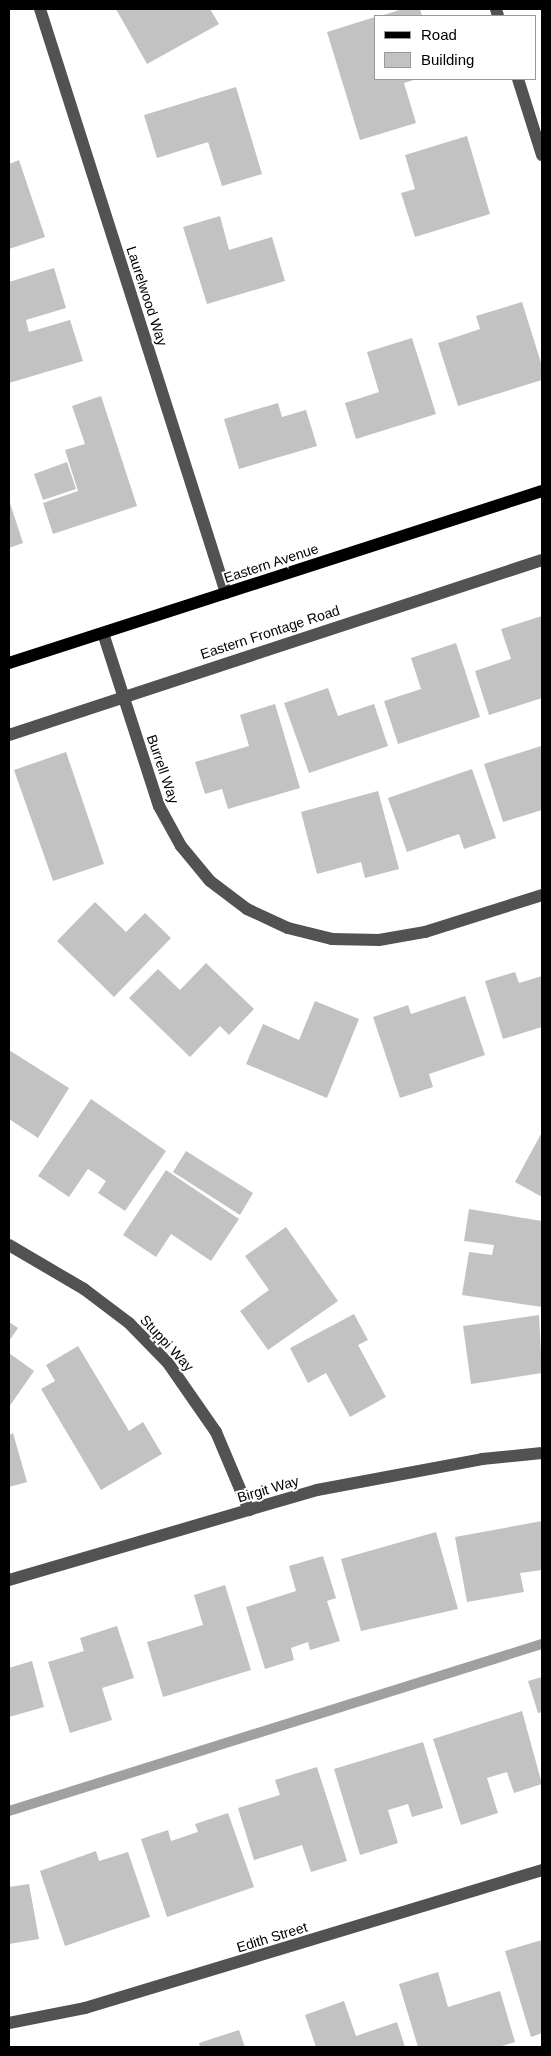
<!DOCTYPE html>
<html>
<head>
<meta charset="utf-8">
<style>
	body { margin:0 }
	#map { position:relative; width:551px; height:2056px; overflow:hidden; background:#fff; font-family:Helvetica,sans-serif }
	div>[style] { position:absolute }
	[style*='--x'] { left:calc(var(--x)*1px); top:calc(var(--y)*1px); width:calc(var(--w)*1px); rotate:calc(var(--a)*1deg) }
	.stream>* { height:10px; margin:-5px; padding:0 5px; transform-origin:5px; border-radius:5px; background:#a0a0a0 }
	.building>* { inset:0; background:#c2c2c2 }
	.minor>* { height:12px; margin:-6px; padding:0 6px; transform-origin:6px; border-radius:6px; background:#525252 }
	.major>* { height:12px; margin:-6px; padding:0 6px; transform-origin:6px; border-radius:6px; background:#000 }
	span { translate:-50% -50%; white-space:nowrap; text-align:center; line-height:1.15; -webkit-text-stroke:4px #fff; paint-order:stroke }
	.street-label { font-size:14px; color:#000 }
	.frame { position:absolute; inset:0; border:10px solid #000; pointer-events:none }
	.legend { position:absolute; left:374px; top:15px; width:162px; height:65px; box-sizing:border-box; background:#fff; border:1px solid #999; margin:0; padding:6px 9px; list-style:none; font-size:15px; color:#000 }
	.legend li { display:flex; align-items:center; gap:10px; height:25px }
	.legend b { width:25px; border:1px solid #999 }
</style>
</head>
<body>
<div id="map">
	<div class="stream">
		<div style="--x:9;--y:1811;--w:559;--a:-17.4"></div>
	</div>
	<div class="building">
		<div style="clip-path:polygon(116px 9px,210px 9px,219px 24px,147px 64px)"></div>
		<div style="clip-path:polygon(403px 9px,420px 9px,422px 16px,380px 16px)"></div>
		<div style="clip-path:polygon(375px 17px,375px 79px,417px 79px,404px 83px,416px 123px,360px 140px,327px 32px)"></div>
		<div style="clip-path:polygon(236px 87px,262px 174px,222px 186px,208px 142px,157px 158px,144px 115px)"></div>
		<div style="clip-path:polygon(467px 136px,490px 214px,415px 237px,401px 193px,415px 189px,405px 155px)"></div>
		<div style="clip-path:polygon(19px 160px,45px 237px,9px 249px,9px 164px)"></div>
		<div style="clip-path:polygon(220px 216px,229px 250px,272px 237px,285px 281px,207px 304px,183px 227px)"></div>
		<div style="clip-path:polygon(54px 268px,66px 308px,26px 320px,29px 332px,70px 320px,83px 361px,9px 383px,9px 282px)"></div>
		<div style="clip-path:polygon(522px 302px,542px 366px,542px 380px,458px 406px,438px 343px,480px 329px,476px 316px)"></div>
		<div style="clip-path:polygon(412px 338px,436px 414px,356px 439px,345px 403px,379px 392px,367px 352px)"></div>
		<div style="clip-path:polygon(101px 396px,137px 506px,53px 534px,43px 503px,78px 491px,65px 450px,85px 444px,72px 406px)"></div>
		<div style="clip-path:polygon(278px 403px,282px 417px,306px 410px,317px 446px,239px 469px,224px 419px)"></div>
		<div style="clip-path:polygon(67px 462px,76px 489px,43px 500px,34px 474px)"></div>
		<div style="clip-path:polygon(9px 500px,23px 543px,9px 548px)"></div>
		<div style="clip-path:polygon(542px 616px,542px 698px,489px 715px,475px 671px,511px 659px,501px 629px)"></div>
		<div style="clip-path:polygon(456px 643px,480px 717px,398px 744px,384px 701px,421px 689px,411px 658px)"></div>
		<div style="clip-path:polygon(328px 688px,338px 716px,374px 704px,388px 746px,309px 773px,284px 703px)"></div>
		<div style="clip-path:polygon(275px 704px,300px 788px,228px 809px,222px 789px,205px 794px,195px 762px,249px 746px,240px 715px)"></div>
		<div style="clip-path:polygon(541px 746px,542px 810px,503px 822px,484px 764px)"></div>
		<div style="clip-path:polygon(66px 752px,104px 864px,53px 881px,14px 770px)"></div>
		<div style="clip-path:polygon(472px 769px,496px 838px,464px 849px,459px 834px,407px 852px,388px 798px)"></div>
		<div style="clip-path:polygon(378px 791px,399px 869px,365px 878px,361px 862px,317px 874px,301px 812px)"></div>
		<div style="clip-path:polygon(95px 902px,126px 932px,145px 913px,171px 938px,114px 997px,57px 941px)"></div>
		<div style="clip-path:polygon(206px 963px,254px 1009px,229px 1035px,220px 1026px,190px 1057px,129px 998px,158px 969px,180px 990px)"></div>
		<div style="clip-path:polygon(515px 972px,519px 983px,542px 976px,542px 1027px,503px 1039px,485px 981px)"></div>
		<div style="clip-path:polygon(465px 996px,485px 1055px,429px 1074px,433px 1087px,400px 1098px,373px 1017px,408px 1005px,411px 1014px)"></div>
		<div style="clip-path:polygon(315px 1001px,359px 1019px,327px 1098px,246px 1064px,263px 1024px,299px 1040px)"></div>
		<div style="clip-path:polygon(9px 1050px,69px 1088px,38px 1138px,9px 1119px)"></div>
		<div style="clip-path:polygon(91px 1099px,166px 1151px,125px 1211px,98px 1193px,106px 1181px,88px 1169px,69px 1197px,38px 1176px)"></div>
		<div style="clip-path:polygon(542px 1132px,542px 1197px,515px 1182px)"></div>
		<div style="clip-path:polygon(186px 1151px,253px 1193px,240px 1215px,173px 1172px)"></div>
		<div style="clip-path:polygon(166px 1170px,239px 1219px,211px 1261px,171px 1234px,156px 1257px,123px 1235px)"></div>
		<div style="clip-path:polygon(469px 1209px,542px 1221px,542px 1307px,462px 1295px,469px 1252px,492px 1255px,494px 1245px,464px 1241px)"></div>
		<div style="clip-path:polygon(286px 1227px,338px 1301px,268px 1350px,240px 1311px,269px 1290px,245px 1256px)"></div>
		<div style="clip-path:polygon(354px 1314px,368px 1340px,358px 1345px,386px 1397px,350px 1417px,326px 1373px,308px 1383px,290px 1348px)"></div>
		<div style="clip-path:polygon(539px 1315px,542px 1373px,471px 1384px,463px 1326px)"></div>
		<div style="clip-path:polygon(9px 1322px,18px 1328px,9px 1341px)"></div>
		<div style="clip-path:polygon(78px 1346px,129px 1431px,143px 1422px,162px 1454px,101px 1490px,41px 1389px,55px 1381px,46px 1365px)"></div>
		<div style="clip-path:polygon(9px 1353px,34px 1371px,9px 1407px)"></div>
		<div style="clip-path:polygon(13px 1433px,27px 1482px,9px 1487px,9px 1435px)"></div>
		<div style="clip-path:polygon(542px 1521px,542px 1570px,520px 1573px,524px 1592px,467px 1602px,455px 1537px)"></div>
		<div style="clip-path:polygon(436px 1532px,458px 1609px,361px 1631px,341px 1559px)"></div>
		<div style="clip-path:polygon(323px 1556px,336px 1598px,327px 1601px,340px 1641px,310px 1650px,308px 1642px,291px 1648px,294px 1660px,265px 1669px,246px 1607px,296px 1591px,289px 1566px)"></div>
		<div style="clip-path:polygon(225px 1585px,251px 1670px,163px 1697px,147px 1642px,203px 1625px,194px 1595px)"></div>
		<div style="clip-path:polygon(117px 1626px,134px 1678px,102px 1688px,112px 1720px,70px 1733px,48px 1662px,84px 1651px,80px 1638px)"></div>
		<div style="clip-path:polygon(32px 1661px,44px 1707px,9px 1717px,9px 1668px)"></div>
		<div style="clip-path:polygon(542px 1677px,542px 1712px,538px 1713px,528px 1681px)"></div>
		<div style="clip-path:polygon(522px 1711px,542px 1784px,514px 1793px,507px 1772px,487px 1778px,498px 1813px,461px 1825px,433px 1739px)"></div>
		<div style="clip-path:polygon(423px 1742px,443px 1808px,412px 1817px,408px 1804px,388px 1810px,398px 1843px,360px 1855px,334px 1769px)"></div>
		<div style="clip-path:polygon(317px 1767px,347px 1861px,311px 1872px,302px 1845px,254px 1860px,238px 1808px,280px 1795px,275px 1780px)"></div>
		<div style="clip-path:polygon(228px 1813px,254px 1887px,167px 1917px,141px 1839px,168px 1830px,171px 1841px,198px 1832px,195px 1824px)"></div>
		<div style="clip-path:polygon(96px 1851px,99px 1861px,128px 1852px,150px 1917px,65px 1946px,40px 1871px)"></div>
		<div style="clip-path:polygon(29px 1884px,39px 1939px,9px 1944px,9px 1887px)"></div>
		<div style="clip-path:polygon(542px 1940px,542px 2033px,531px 2037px,505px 1951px)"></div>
		<div style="clip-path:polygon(438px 1972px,448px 2007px,500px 1991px,515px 2042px,499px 2047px,418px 2047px,399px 1984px)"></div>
		<div style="clip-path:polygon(344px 2001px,356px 2036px,397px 2022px,405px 2047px,316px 2047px,305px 2015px)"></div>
		<div style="clip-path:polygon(239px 2030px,245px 2047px,200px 2047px,199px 2043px)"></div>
	</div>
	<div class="minor">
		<div style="--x:40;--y:9;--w:613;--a:72.33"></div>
		<div style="--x:496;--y:9;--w:7;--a:74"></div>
		<div style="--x:518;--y:79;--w:80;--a:72.5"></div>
		<div style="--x:103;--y:633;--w:182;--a:72.1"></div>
		<div style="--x:159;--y:806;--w:46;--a:61.2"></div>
		<div style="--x:181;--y:846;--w:45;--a:50.4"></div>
		<div style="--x:210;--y:881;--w:46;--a:37.1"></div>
		<div style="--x:247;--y:909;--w:45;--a:24.9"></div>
		<div style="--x:288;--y:928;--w:45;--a:14"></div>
		<div style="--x:332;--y:939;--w:47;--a:1.2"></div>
		<div style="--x:379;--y:940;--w:47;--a:-9.9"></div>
		<div style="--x:425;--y:932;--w:123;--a:-17.5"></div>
		<div style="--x:9;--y:735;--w:561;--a:-18.18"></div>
		<div style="--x:9;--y:1245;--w:87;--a:30.4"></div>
		<div style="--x:84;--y:1289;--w:56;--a:37.1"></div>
		<div style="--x:129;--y:1323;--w:56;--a:45.7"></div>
		<div style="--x:168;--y:1363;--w:84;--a:55.2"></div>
		<div style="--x:216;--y:1432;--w:85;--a:67.1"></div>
		<div style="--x:9;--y:1580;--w:321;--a:-16.3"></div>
		<div style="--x:317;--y:1490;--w:168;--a:-10.6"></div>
		<div style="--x:482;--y:1459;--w:60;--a:-5.7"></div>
		<div style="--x:9;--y:2023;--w:77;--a:-11.2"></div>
		<div style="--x:85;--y:2008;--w:477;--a:-16.8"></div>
	</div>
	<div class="major">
		<div style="--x:9;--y:663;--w:560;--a:-17.88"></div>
	</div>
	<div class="street-label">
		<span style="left:147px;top:296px;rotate:72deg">Laurelwood Way</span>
		<span style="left:271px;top:563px;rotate:-18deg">Eastern Avenue</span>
		<span style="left:270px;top:632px;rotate:-18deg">Eastern Frontage Road</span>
		<span style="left:163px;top:769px;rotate:71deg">Burrell Way</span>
		<span style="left:167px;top:1343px;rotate:47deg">Stuppi Way</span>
		<span style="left:268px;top:1489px;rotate:-16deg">Birgit Way</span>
		<span style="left:272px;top:1937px;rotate:-17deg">Edith Street</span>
	</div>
	<div class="frame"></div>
	<ul class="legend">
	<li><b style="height:6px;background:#000"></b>Road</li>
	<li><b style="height:14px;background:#c2c2c2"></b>Building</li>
	</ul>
</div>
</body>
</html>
